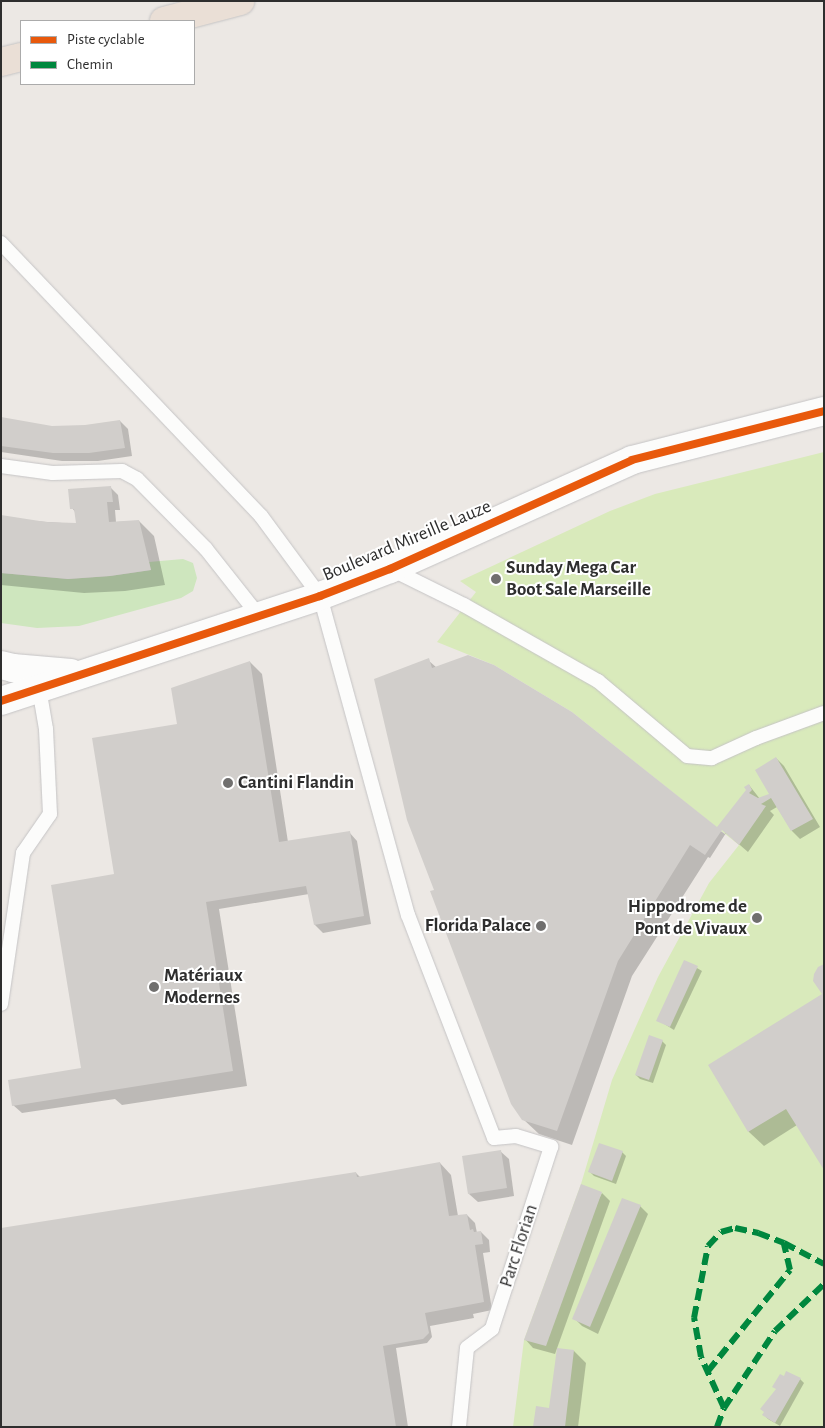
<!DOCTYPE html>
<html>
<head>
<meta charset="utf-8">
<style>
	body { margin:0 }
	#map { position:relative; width:825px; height:1428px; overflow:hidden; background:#ece8e4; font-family:"Alegreya Sans",sans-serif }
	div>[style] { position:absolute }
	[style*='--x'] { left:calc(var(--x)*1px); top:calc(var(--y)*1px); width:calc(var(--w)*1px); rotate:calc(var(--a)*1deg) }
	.green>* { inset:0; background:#cee6be }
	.pitch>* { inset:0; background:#d9eabb }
	.shadow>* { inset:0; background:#0003 }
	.building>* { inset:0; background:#d1cecb }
	.roads { filter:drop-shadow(0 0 1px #c5c4c5) drop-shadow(0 0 1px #c5c4c5) }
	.service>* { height:14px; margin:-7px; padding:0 7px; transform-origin:7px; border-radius:7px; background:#fcfcfb }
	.tertiary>* { height:28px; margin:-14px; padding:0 14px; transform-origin:14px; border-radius:14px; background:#fcfcfb }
	.motorway>* { height:28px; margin:-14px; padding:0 14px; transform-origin:14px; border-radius:14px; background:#eadfd6 }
	.quiet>* { height:6px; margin-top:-3px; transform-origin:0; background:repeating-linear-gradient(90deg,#00873e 0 12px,transparent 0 18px) }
	.cycleway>* { height:8px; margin:-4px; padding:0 4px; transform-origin:4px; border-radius:4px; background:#e8590c }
	.dots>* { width:14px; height:14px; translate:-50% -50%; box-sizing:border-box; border:2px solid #fff; border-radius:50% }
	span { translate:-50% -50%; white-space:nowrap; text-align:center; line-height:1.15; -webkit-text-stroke:4px #fff; paint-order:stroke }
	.street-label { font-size:19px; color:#2e2e2e }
	.poi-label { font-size:19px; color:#2e2e2e; font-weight:700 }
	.left { translate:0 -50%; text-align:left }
	.right { translate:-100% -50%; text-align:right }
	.frame { position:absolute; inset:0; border:2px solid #2e2e2e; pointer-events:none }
	.legend { position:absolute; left:20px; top:20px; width:175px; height:65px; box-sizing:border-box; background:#fff; border:1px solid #ababab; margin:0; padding:6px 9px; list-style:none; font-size:15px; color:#2e2e2e }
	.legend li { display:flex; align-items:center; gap:10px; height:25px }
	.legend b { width:25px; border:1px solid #ababab }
</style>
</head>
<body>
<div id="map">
	<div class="green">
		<div style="clip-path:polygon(183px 559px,193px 563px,197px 578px,193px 591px,181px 598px,79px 626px,37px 628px,1px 623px,1px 573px,68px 579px,110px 576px,151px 570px,149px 562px)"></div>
	</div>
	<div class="pitch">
		<div style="clip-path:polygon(824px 452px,824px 1427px,513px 1427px,524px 1340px,581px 1184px,612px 1080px,658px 977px,709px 883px,739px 845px,572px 712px,494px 665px,437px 642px,476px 592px,460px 581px,610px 511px,655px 494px)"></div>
	</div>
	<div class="shadow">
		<div style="clip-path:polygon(1px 419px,52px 427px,85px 426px,120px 421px,128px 429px,132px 456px,98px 461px,62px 461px,1px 452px)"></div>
		<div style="clip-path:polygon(110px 487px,118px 495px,120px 510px,115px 510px,116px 522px,139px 521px,154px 536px,165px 585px,125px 591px,84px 593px,1px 585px,1px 516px,19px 520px,77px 524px,76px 513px,72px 508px)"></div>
		<div style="clip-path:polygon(428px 660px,437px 668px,706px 821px,725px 834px,749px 785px,760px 799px,771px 794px,776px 758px,784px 766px,820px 827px,800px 839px,792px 831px,777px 807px,770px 811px,774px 815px,748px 852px,726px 833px,710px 858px,708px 857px,632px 976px,572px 1145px,539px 1134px,523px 1119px,435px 890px)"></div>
		<div style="clip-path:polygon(250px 662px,262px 674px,288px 842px,349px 832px,357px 841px,371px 924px,323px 933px,315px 925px,309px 894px,219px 909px,247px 1086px,122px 1105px,115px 1099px,22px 1113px,13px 1105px,83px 1069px,116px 875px,178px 725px)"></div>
		<div style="clip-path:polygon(685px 961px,702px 971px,674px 1030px,658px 1020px)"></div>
		<div style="clip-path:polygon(824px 995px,797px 1125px,764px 1146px,749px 1132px,710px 1066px)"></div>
		<div style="clip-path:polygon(662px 1041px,666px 1045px,653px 1083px,640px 1079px,636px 1075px)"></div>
		<div style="clip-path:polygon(500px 1151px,509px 1159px,514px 1196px,478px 1202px,469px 1194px)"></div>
		<div style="clip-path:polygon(622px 1152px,626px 1156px,616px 1184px,594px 1176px,590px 1172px)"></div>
		<div style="clip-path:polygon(440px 1163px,451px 1175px,458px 1216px,467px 1215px,475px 1223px,477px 1233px,481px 1232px,489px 1240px,490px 1252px,483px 1253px,492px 1310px,473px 1314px,474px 1318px,430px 1326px,432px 1337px,427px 1343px,396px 1348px,408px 1427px,1px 1427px,356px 1173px,361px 1178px)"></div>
		<div style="clip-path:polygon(602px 1193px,610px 1201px,555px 1354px,533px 1348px,525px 1339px)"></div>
		<div style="clip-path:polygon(640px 1206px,648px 1214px,598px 1334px,582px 1326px,574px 1318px)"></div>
		<div style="clip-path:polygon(558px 1350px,574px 1351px,586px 1363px,578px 1427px,534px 1427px,550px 1410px)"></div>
		<div style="clip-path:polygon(800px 1379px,804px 1383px,780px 1426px,768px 1419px,764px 1415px,777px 1390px)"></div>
	</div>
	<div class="building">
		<div style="clip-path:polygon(1px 417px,52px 426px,85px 425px,120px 420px,125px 448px,89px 453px,53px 453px,1px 446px)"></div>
		<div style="clip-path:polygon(111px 486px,113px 502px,107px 502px,109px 522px,139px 520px,151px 570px,110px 576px,68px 579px,1px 573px,1px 515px,46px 522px,76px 523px,74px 509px,70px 509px,68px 489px)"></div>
		<div style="clip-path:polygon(468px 655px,494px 665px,572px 712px,717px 827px,746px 790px,744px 787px,749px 784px,752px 790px,749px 793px,758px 798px,769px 794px,755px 770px,776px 757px,813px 819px,791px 831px,771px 798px,761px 804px,766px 806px,739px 845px,722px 830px,705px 855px,690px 845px,618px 961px,557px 1131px,522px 1120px,511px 1104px,430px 891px,434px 890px,407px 820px,374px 679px,429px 658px,432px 668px)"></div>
		<div style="clip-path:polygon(250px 661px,279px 842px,350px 831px,364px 916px,314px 925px,306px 886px,206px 902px,233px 1071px,12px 1106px,8px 1080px,81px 1068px,51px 885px,114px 874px,92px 738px,177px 724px,171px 688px)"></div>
		<div style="clip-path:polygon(684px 960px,698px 966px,670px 1027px,656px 1021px)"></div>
		<div style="clip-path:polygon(824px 964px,824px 1170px,786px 1109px,748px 1132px,708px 1065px,822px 994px,813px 981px,814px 974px,818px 967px)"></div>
		<div style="clip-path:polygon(649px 1035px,663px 1040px,649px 1080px,635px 1075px)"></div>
		<div style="clip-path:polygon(599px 1143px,623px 1151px,612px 1181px,588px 1172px)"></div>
		<div style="clip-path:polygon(501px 1150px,507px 1188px,468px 1194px,462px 1156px)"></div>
		<div style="clip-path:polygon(440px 1162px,449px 1216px,467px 1214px,470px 1230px,473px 1229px,474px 1232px,481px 1231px,483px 1244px,475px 1245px,484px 1302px,425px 1313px,429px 1333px,423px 1339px,383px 1346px,396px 1427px,1px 1427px,1px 1228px,356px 1172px,357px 1177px)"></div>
		<div style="clip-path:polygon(581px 1184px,602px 1192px,546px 1346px,524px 1340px)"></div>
		<div style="clip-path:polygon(622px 1198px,641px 1205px,590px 1327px,572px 1319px)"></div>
		<div style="clip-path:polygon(557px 1348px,574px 1350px,565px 1427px,533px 1427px,536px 1406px,549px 1408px)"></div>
		<div style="clip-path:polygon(786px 1371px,801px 1378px,775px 1423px,762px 1415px,764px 1412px,760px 1409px,776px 1389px,772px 1387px,780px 1374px,784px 1376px)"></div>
	</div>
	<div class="roads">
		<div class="service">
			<div style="--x:1;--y:243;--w:377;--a:46.4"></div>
			<div style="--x:261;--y:516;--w:99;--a:53.6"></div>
			<div style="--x:320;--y:596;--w:331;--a:74.6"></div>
			<div style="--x:408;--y:915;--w:239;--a:68.9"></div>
			<div style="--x:494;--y:1138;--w:22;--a:-5"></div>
			<div style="--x:516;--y:1136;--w:37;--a:17"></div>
			<div style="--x:551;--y:1147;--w:191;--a:108"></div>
			<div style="--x:492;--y:1329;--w:31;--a:143"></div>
			<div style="--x:467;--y:1348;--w:79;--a:95.8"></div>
			<div style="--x:1;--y:466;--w:52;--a:7.7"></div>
			<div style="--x:53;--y:473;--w:69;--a:-1.7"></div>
			<div style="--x:122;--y:471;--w:17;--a:28"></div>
			<div style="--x:137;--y:479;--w:98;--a:45.4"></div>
			<div style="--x:206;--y:549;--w:85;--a:51.7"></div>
			<div style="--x:391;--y:569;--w:81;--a:26.3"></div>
			<div style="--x:464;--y:605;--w:154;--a:29.6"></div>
			<div style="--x:598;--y:681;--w:116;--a:40.1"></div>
			<div style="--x:687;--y:756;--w:25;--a:5"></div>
			<div style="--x:712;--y:758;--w:48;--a:-24.4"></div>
			<div style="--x:756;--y:738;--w:72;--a:-20.2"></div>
			<div style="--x:1;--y:1004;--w:153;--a:-81.7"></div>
			<div style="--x:23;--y:853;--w:47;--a:-55.3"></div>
			<div style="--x:50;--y:814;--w:85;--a:-92.7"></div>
			<div style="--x:46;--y:729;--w:42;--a:-99.7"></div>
		</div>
		<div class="tertiary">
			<div style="--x:1;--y:665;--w:12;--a:14"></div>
			<div style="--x:13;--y:668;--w:58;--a:4.9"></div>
			<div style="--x:1;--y:701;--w:336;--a:-18.2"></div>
			<div style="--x:320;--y:596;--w:75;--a:-21.1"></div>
			<div style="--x:390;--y:569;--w:265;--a:-24.2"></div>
			<div style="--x:632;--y:460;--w:198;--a:-14.3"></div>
		</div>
		<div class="motorway">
			<div style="--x:164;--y:21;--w:79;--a:-14.7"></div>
			<div style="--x:1;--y:62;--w:21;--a:-14"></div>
		</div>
	</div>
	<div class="quiet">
		<div style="--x:708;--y:1371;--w:130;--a:-50.9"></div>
		<div style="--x:790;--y:1270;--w:28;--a:-103"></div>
		<div style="--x:724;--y:1408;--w:56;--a:-114.3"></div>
		<div style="--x:701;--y:1357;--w:40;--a:-100"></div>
		<div style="--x:694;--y:1318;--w:73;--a:-79"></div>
		<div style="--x:708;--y:1246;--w:19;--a:-47"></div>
		<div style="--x:721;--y:1232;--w:15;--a:-16"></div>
		<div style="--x:735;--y:1228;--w:24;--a:12"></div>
		<div style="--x:758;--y:1233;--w:28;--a:21"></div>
		<div style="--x:784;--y:1243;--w:45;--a:27.7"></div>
		<div style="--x:717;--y:1427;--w:20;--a:-70"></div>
		<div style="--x:724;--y:1408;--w:92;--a:-56.5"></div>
		<div style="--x:775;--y:1331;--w:68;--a:-43.8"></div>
	</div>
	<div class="cycleway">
		<div style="--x:1;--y:701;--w:336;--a:-18.2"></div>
		<div style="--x:320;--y:596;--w:75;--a:-21.1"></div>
		<div style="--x:390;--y:569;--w:265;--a:-24.2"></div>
		<div style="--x:632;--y:460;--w:198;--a:-14.3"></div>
	</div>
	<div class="dots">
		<div style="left:496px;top:579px;background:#706f6e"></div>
		<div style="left:228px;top:783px;background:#706f6e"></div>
		<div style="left:757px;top:918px;background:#706f6e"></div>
		<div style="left:541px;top:926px;background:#706f6e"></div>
		<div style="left:154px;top:987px;background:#706f6e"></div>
	</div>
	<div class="street-label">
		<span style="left:407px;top:541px;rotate:-23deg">Boulevard Mireille Lauze</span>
		<span style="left:519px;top:1246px;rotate:-72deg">Parc Florian</span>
	</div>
	<div class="poi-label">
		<span class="left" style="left:506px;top:579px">Sunday Mega Car<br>Boot Sale Marseille</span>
		<span class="left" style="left:238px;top:783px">Cantini Flandin</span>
		<span class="right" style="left:747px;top:918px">Hippodrome de<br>Pont de Vivaux</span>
		<span class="right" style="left:531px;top:926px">Florida Palace</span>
		<span class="left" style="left:164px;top:987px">Matériaux<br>Modernes</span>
	</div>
	<div class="frame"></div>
	<ul class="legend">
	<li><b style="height:6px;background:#e8590c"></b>Piste cyclable</li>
	<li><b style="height:6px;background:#00873e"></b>Chemin</li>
	</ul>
</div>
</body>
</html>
